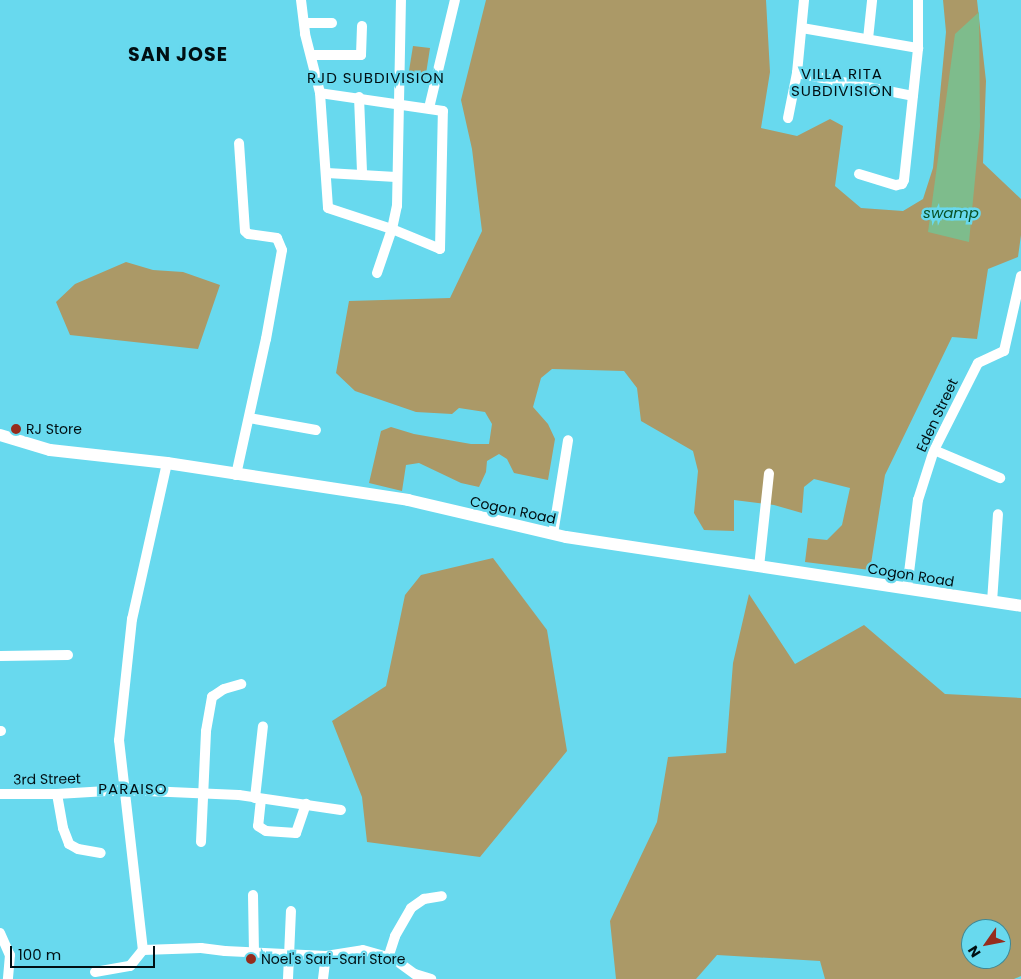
<!DOCTYPE html>
<html>
<head>
<meta charset="utf-8">
<style>
	body { margin:0 }
	#map { position:relative; width:1021px; height:979px; overflow:hidden; background:#68d9ee; font-family:Poppins,sans-serif }
	div>[style] { position:absolute }
	[style*='--x'] { left:calc(var(--x)*1px); top:calc(var(--y)*1px); width:calc(var(--w)*1px); rotate:calc(var(--a)*1deg) }
	.green>* { inset:0; background:#ab9967 }
	.water>* { inset:0; background:#7ebc8c }
	.minor>* { height:10px; margin:-5px; padding:0 5px; transform-origin:5px; border-radius:5px; background:#fff }
	.tertiary>* { height:12px; margin:-6px; padding:0 6px; transform-origin:6px; border-radius:6px; background:#fff }
	.dots>* { width:14px; height:14px; translate:-50% -50%; box-sizing:border-box; border:2px solid #68d9ee; border-radius:50% }
	span { translate:-50% -50%; white-space:nowrap; text-align:center; line-height:1.15; -webkit-text-stroke:5px #68d9ee; paint-order:stroke }
	.street-label { font-size:14px; color:#000f13 }
	.poi-label { font-size:14px; color:#000f13 }
	.left { translate:0 -50%; text-align:left }
	.neighbourhood-label { font-size:15px; color:#000f13; letter-spacing:1px }
	.water-label { font-size:15px; color:#075126; font-style:italic }
	.district-label { font-size:19px; color:#000f13; font-weight:700; letter-spacing:1px }
	.north { position:absolute; left:961px; top:919px; width:50px; height:50px; box-sizing:border-box; background:#68d9ee; border:1px solid #3e8896; border-radius:50%; rotate:237deg; font-size:14px; font-weight:700; line-height:20px; text-align:center; color:#000f13 }
	.north::after { content:''; display:block; margin:auto; width:18px; height:22px; background:#962c1d; clip-path:polygon(50% 0,100% 100%,50% 72%,0 100%) }
	.scale { position:absolute; left:10px; top:946px; width:145px; height:22px; box-sizing:border-box; border:2px solid #000f13; border-top:0; padding-left:6px; font-size:15px; line-height:18px; white-space:nowrap; color:#000f13; -webkit-text-stroke:4px #68d9ee; paint-order:stroke }
</style>
</head>
<body>
<div id="map">
	<div class="green">
		<div style="clip-path:polygon(486px 0,766px 0,770px 72px,761px 128px,797px 136px,830px 119px,843px 126px,835px 186px,861px 208px,903px 211px,923px 199px,933px 168px,946px 32px,943px 0,977px 0,986px 81px,983px 163px,1021px 199px,1021px 235px,1018px 257px,988px 269px,977px 339px,952px 337px,885px 475px,870px 570px,805px 562px,808px 538px,827px 540px,842px 525px,850px 488px,814px 479px,804px 487px,802px 513px,774px 505px,734px 500px,734px 531px,704px 530px,694px 513px,698px 471px,693px 451px,641px 421px,637px 388px,624px 371px,552px 369px,541px 378px,533px 407px,548px 424px,555px 439px,548px 480px,514px 473px,507px 459px,499px 454px,487px 461px,486px 472px,479px 487px,461px 483px,419px 463px,406px 465px,402px 491px,369px 483px,381px 431px,391px 427px,414px 434px,471px 444px,489px 444px,492px 424px,485px 412px,459px 408px,452px 414px,416px 412px,355px 391px,336px 373px,349px 301px,450px 298px,482px 231px,472px 149px,461px 100px)"></div>
		<div style="clip-path:polygon(413px 46px,430px 48px,425px 80px,408px 77px)"></div>
		<div style="clip-path:polygon(126px 262px,153px 270px,183px 272px,220px 285px,198px 349px,70px 335px,56px 302px,75px 284px)"></div>
		<div style="clip-path:polygon(493px 558px,547px 630px,567px 751px,480px 857px,367px 842px,362px 797px,332px 721px,386px 686px,405px 595px,421px 575px)"></div>
		<div style="clip-path:polygon(evenodd,749px 594px,795px 664px,864px 625px,945px 694px,1021px 698px,1021px 976px,1014px 979px,825px 979px,820px 961px,717px 955px,696px 979px,616px 979px,610px 921px,657px 822px,668px 757px,726px 753px,733px 663px,749px 594px,971px 929px,1001px 929px,1001px 959px,971px 959px,971px 929px)"></div>
	</div>
	<div class="water">
		<div style="clip-path:polygon(979px 12px,980px 127px,969px 242px,928px 232px,955px 34px)"></div>
	</div>
	<div class="minor">
		<div style="--x:301;--y:0;--w:34;--a:83"></div>
		<div style="--x:305;--y:34;--w:61;--a:75.7"></div>
		<div style="--x:320;--y:93;--w:115;--a:86"></div>
		<div style="--x:328;--y:208;--w:67;--a:18.2"></div>
		<div style="--x:392;--y:229;--w:52;--a:22.6"></div>
		<div style="--x:440;--y:249;--w:138;--a:-88.8"></div>
		<div style="--x:443;--y:111;--w:124;--a:-171.7"></div>
		<div style="--x:304;--y:23;--w:28;--a:0"></div>
		<div style="--x:802;--y:28;--w:118;--a:9.8"></div>
		<div style="--x:868;--y:39;--w:39;--a:-84"></div>
		<div style="--x:311;--y:55;--w:50;--a:0"></div>
		<div style="--x:361;--y:55;--w:29;--a:-88"></div>
		<div style="--x:797;--y:73;--w:118;--a:11.2"></div>
		<div style="--x:359;--y:97;--w:76;--a:87.7"></div>
		<div style="--x:429;--y:108;--w:111;--a:-76.5"></div>
		<div style="--x:788;--y:118;--w:46;--a:-78.7"></div>
		<div style="--x:797;--y:73;--w:73;--a:-84.5"></div>
		<div style="--x:327;--y:173;--w:69;--a:3.3"></div>
		<div style="--x:859;--y:174;--w:39;--a:17"></div>
		<div style="--x:896;--y:185;--w:6;--a:-9"></div>
		<div style="--x:902;--y:184;--w:4;--a:-63"></div>
		<div style="--x:904;--y:180;--w:133;--a:-83.9"></div>
		<div style="--x:918;--y:48;--w:48;--a:-90"></div>
		<div style="--x:377;--y:273;--w:46;--a:-71.2"></div>
		<div style="--x:392;--y:229;--w:24;--a:-78"></div>
		<div style="--x:397;--y:206;--w:206;--a:-88.9"></div>
		<div style="--x:249;--y:418;--w:68;--a:10.2"></div>
		<div style="--x:934;--y:450;--w:72;--a:23"></div>
		<div style="--x:167;--y:463;--w:160;--a:102.6"></div>
		<div style="--x:132;--y:619;--w:122;--a:96.1"></div>
		<div style="--x:119;--y:740;--w:211;--a:83.5"></div>
		<div style="--x:143;--y:950;--w:58;--a:-2"></div>
		<div style="--x:201;--y:948;--w:24;--a:7"></div>
		<div style="--x:225;--y:951;--w:101;--a:2.8"></div>
		<div style="--x:326;--y:956;--w:37;--a:-9"></div>
		<div style="--x:363;--y:950;--w:32;--a:16"></div>
		<div style="--x:394;--y:959;--w:26;--a:36"></div>
		<div style="--x:415;--y:974;--w:17;--a:17"></div>
		<div style="--x:236;--y:475;--w:139;--a:-77.6"></div>
		<div style="--x:266;--y:339;--w:90;--a:-79.8"></div>
		<div style="--x:282;--y:250;--w:13;--a:-113"></div>
		<div style="--x:277;--y:238;--w:29;--a:-172"></div>
		<div style="--x:248;--y:234;--w:4;--a:-135"></div>
		<div style="--x:245;--y:231;--w:88;--a:-93.9"></div>
		<div style="--x:553;--y:534;--w:95;--a:-80.9"></div>
		<div style="--x:759;--y:567;--w:94;--a:-83.9"></div>
		<div style="--x:907;--y:589;--w:90;--a:-83"></div>
		<div style="--x:918;--y:500;--w:52;--a:-72.3"></div>
		<div style="--x:934;--y:450;--w:97;--a:-63.2"></div>
		<div style="--x:978;--y:363;--w:29;--a:-25"></div>
		<div style="--x:1004;--y:351;--w:77;--a:-77.2"></div>
		<div style="--x:992;--y:602;--w:88;--a:-86.1"></div>
		<div style="--x:0;--y:656;--w:68;--a:-0.8"></div>
		<div style="--x:0;--y:731;--w:1;--a:0"></div>
		<div style="--x:0;--y:794;--w:57;--a:0"></div>
		<div style="--x:57;--y:794;--w:67;--a:-3.4"></div>
		<div style="--x:124;--y:790;--w:115;--a:2.5"></div>
		<div style="--x:239;--y:795;--w:103;--a:8.4"></div>
		<div style="--x:57;--y:794;--w:35;--a:80"></div>
		<div style="--x:63;--y:828;--w:17;--a:69"></div>
		<div style="--x:69;--y:844;--w:10;--a:29"></div>
		<div style="--x:78;--y:849;--w:23;--a:10"></div>
		<div style="--x:255;--y:798;--w:72;--a:-83.7"></div>
		<div style="--x:261;--y:799;--w:27;--a:96"></div>
		<div style="--x:258;--y:826;--w:9;--a:32"></div>
		<div style="--x:266;--y:831;--w:30;--a:4"></div>
		<div style="--x:296;--y:833;--w:31;--a:-71"></div>
		<div style="--x:201;--y:842;--w:111;--a:-87.4"></div>
		<div style="--x:206;--y:731;--w:35;--a:-80"></div>
		<div style="--x:212;--y:697;--w:14;--a:-34"></div>
		<div style="--x:224;--y:689;--w:18;--a:-16"></div>
		<div style="--x:253;--y:895;--w:57;--a:89"></div>
		<div style="--x:0;--y:933;--w:24;--a:66"></div>
		<div style="--x:10;--y:955;--w:24;--a:95"></div>
		<div style="--x:388;--y:958;--w:23;--a:-72"></div>
		<div style="--x:395;--y:936;--w:32;--a:-60"></div>
		<div style="--x:411;--y:908;--w:16;--a:-35"></div>
		<div style="--x:424;--y:899;--w:18;--a:-9"></div>
		<div style="--x:95;--y:972;--w:36;--a:-10"></div>
		<div style="--x:130;--y:966;--w:21;--a:-51"></div>
		<div style="--x:288;--y:979;--w:68;--a:-87.5"></div>
		<div style="--x:323;--y:979;--w:23;--a:-83"></div>
	</div>
	<div class="tertiary">
		<div style="--x:0;--y:435;--w:52;--a:16.7"></div>
		<div style="--x:50;--y:450;--w:118;--a:6.3"></div>
		<div style="--x:167;--y:463;--w:244;--a:8.7"></div>
		<div style="--x:408;--y:500;--w:162;--a:13.2"></div>
		<div style="--x:566;--y:537;--w:460;--a:8.6"></div>
	</div>
	<div class="dots">
		<div style="left:16px;top:429px;background:#962c1d"></div>
		<div style="left:251px;top:959px;background:#962c1d"></div>
	</div>
	<div class="street-label">
		<span style="left:937px;top:415px;rotate:-65deg">Eden Street</span>
		<span style="left:513px;top:510px;rotate:12deg">Cogon Road</span>
		<span style="left:911px;top:575px;rotate:9deg">Cogon Road</span>
		<span style="left:47px;top:779px;rotate:-1deg">3rd Street</span>
	</div>
	<div class="poi-label">
		<span class="left" style="left:26px;top:429px">RJ Store</span>
		<span class="left" style="left:261px;top:959px">Noel's Sari-Sari Store</span>
	</div>
	<div class="neighbourhood-label">
		<span style="left:842px;top:82px">VILLA RITA<br>SUBDIVISION</span>
		<span style="left:376px;top:78px">RJD SUBDIVISION</span>
		<span style="left:133px;top:789px">PARAISO</span>
	</div>
	<div class="water-label">
		<span style="left:951px;top:213px">swamp</span>
	</div>
	<div class="district-label">
		<span style="left:178px;top:55px">SAN JOSE</span>
	</div>
	<div class="north">N</div>
	<div class="scale">100 m</div>
</div>
</body>
</html>
